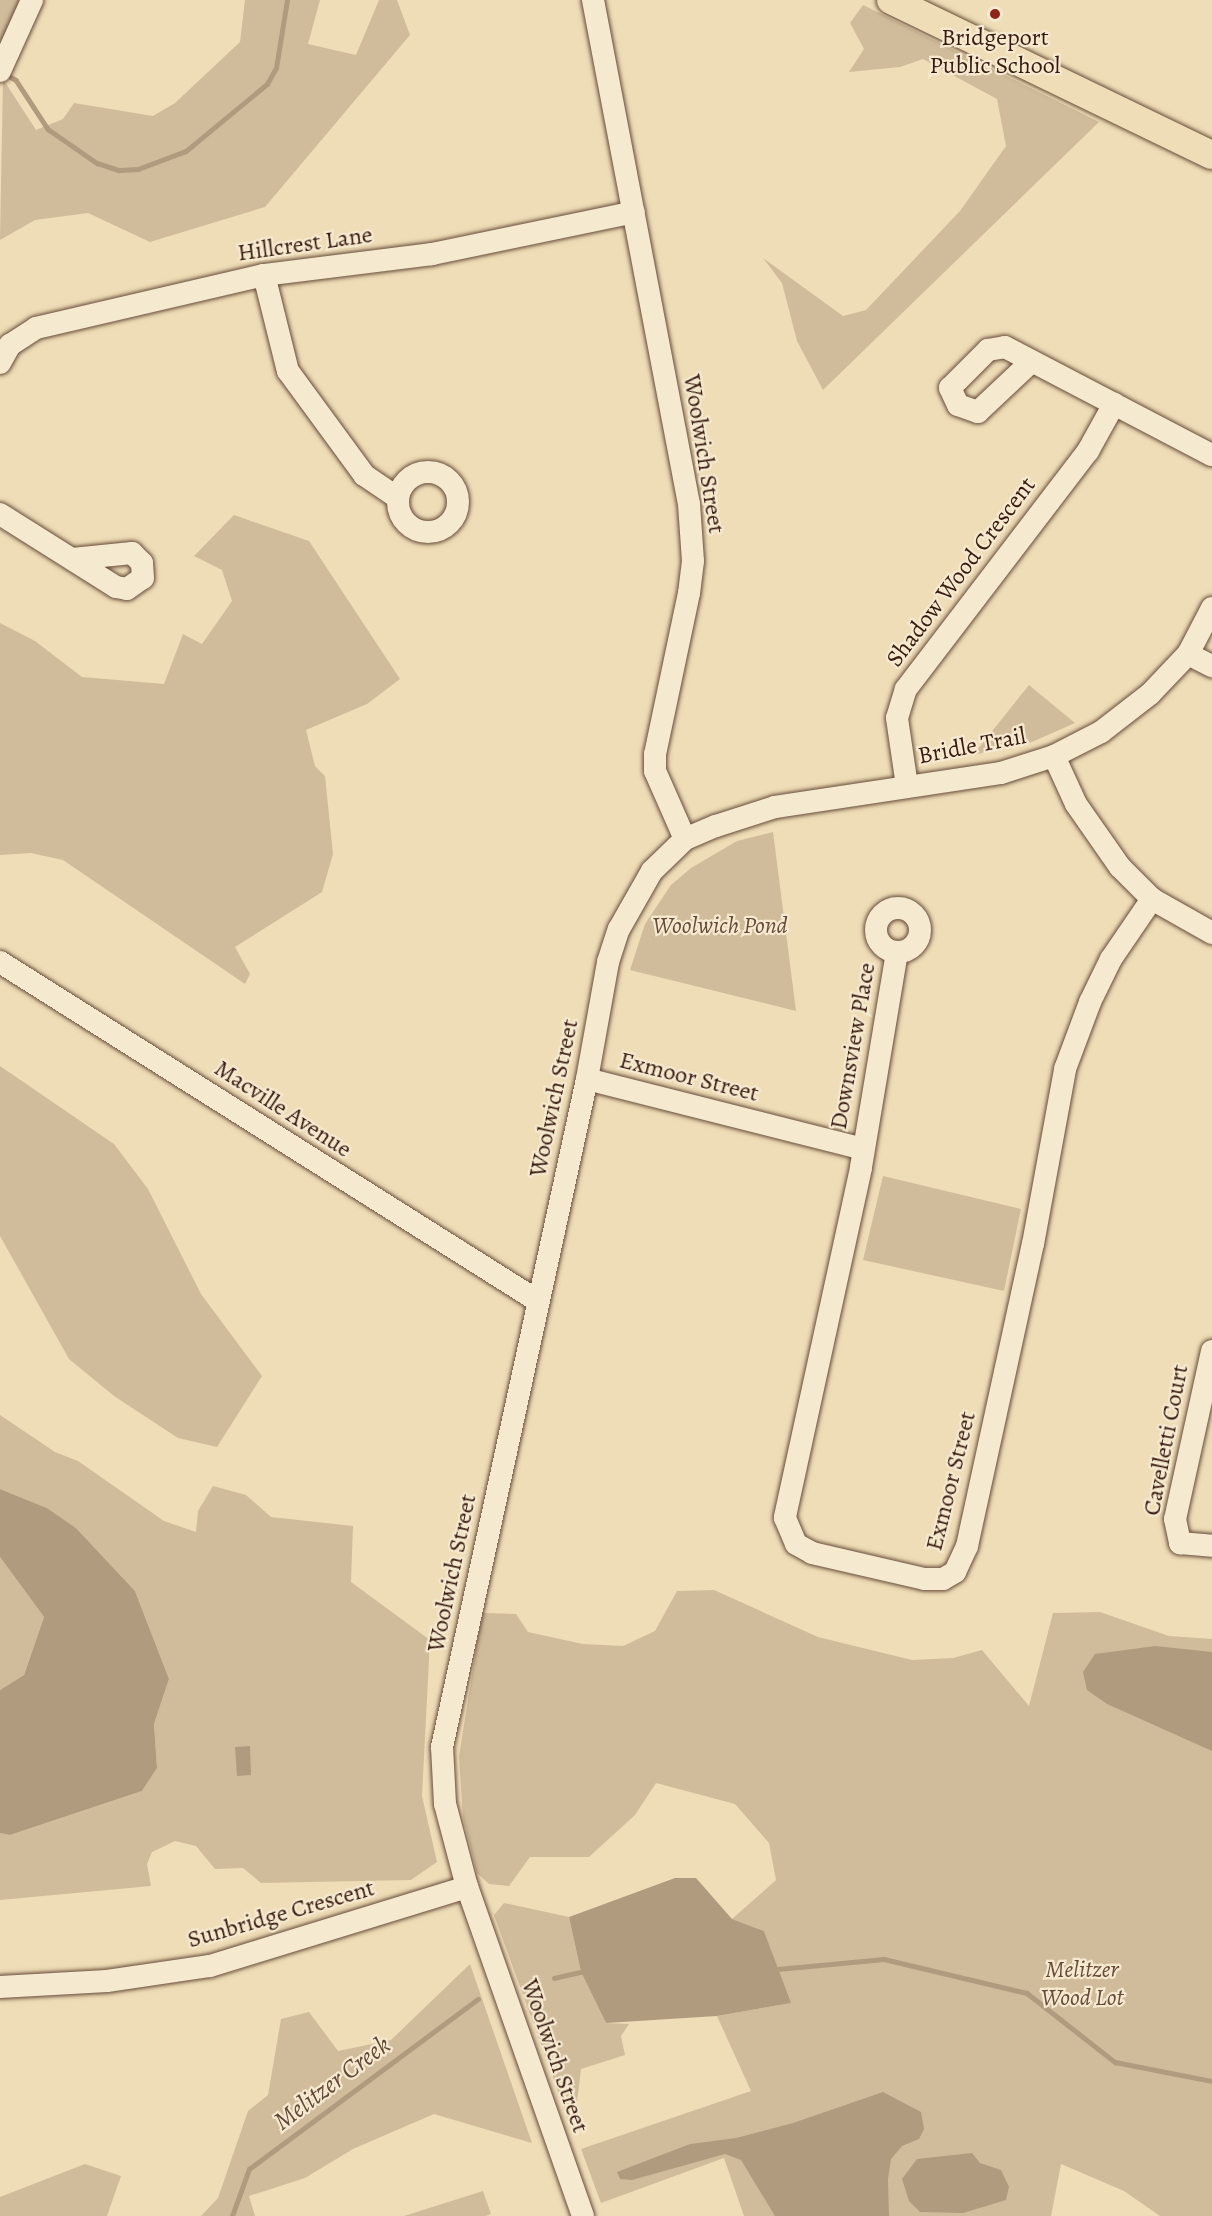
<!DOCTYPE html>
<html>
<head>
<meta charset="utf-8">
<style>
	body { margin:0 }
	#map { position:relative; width:1212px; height:2216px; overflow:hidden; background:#efddb7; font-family:Alegreya,serif }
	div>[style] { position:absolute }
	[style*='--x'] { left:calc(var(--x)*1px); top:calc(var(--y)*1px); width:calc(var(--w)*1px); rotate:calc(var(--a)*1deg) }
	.green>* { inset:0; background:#d0bc9a }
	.water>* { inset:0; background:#b19b7e }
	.stream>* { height:4.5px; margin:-2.25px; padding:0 2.25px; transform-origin:2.25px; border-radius:2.25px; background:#b19b7e }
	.roads { filter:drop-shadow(0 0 2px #664c39) drop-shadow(0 0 2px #664c39) }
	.minor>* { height:22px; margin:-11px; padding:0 11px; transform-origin:11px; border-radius:11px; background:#f5e9d0 }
	.minor>.ring { margin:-11px; padding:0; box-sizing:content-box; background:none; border:22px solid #f5e9d0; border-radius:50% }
	.major>* { height:28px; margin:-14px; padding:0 14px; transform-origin:14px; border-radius:14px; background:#efddb7 }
	.dots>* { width:16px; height:16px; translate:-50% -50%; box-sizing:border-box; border:3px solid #f5e9d0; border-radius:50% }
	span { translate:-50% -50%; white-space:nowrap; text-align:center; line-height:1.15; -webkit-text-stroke:4.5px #f5e9d0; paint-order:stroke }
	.poi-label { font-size:24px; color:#381b0f }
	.street-label { font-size:24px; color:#381b0f }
	.park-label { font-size:24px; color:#664b39; font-style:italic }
	.water-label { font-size:26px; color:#624836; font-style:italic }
</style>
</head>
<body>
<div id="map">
	<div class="green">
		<div style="clip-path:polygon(0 0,26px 0,0 52px)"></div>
		<div style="clip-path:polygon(245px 0,320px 0,308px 44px,356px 55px,379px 0,397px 0,410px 35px,265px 207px,150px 242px,88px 213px,35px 220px,0 240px,3px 79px,36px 130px,63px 119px,74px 103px,153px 116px,175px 103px,240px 42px)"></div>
		<div style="clip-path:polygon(863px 5px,1099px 122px,823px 390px,797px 341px,782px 283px,763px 258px,843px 316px,866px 310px,960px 211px,1006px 146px,997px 99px,923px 59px,900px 67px,849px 72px,864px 49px,850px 23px)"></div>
		<div style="clip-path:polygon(234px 515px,309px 541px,400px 679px,367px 704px,306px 730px,315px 766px,325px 776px,333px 854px,322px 892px,235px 947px,250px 974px,245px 984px,63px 860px,31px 853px,0 855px,0 623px,35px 641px,82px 677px,164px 684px,183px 634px,202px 644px,232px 601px,222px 570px,194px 556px)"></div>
		<div style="clip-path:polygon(1029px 685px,1075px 723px,1032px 742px,973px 755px)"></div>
		<div style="clip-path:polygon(773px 832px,796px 1011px,630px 970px,645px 924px,671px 885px,691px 868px,737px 841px)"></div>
		<div style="clip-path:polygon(0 1066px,114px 1144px,148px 1189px,201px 1294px,262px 1376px,217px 1447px,178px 1438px,114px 1396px,69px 1359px,0 1236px)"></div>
		<div style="clip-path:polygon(883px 1176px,1021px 1209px,1004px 1291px,863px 1260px)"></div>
		<div style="clip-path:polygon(0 1415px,55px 1452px,78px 1461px,164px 1521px,196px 1532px,198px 1511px,213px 1486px,246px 1495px,271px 1517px,353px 1526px,351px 1582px,430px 1640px,422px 1796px,437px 1862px,411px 1880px,261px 1883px,243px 1868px,215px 1869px,196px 1846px,175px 1841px,152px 1852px,147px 1864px,151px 1886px,0 1900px,0 1833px,10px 1835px,142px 1791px,157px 1768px,154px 1724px,169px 1679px,135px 1591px,76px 1528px,47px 1508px,0 1489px)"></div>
		<div style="clip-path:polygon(0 1557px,44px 1617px,24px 1675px,0 1690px)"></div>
		<div style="clip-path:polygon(714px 1590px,818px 1637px,912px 1660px,953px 1658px,982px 1650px,1029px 1706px,1053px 1613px,1100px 1612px,1169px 1636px,1212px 1639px,1212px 2216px,1160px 2216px,1124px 2191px,1061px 2164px,1051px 2216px,744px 2216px,724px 2158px,601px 2203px,581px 2149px,751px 2091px,717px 2016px,790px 2003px,764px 1931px,732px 1919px,776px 1880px,769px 1843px,735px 1804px,656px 1783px,635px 1815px,589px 1857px,530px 1857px,509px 1886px,489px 1884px,477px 1873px,463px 1817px,459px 1756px,482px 1613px,516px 1614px,528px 1632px,583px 1644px,623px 1646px,655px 1631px,677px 1591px)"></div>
		<div style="clip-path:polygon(504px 1903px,569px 1917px,581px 1972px,606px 2023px,629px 2024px,621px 2036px,625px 2055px,581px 2069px,575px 2118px,570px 2124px,494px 1915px)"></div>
		<div style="clip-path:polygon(470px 1964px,532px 2143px,434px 2114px,353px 2149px,305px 2178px,249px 2196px,255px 2216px,201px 2216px,218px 2198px,248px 2111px,268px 2095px,281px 2019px,309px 2012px,338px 2051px,391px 2040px)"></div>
		<div style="clip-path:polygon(85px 2164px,121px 2176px,107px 2216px,0 2216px,0 2197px)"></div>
		<div style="clip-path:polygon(483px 2191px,491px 2214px,486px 2216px,404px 2216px)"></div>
	</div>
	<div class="water">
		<div style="clip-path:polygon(0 1489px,47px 1508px,76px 1528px,135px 1591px,169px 1679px,154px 1724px,157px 1768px,142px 1791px,10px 1835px,0 1833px,0 1690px,24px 1675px,44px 1617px,0 1557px)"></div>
		<div style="clip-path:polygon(1155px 1646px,1212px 1652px,1212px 1751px,1107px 1704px,1087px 1690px,1083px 1672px,1095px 1654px)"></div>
		<div style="clip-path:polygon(250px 1746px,251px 1775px,237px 1776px,235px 1747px)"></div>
		<div style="clip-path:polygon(675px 1878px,696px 1878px,732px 1919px,764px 1931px,791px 2003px,717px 2016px,606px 2023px,581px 1972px,569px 1917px)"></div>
		<div style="clip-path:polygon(883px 2092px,921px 2112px,924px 2129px,919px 2139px,902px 2146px,891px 2159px,888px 2179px,889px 2216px,775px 2216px,741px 2160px,725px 2154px,632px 2180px,620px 2179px,617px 2172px,690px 2144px,736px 2138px,793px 2123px)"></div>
		<div style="clip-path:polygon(972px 2153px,980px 2163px,1001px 2170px,1009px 2187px,1006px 2200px,963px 2213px,920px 2212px,909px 2201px,902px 2179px,917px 2159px)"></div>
	</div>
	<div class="stream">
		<div style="--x:7;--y:75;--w:10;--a:29"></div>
		<div style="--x:16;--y:80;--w:59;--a:56.9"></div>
		<div style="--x:48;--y:129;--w:60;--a:34.8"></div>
		<div style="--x:97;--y:163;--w:23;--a:18"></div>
		<div style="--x:119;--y:170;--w:19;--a:-3"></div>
		<div style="--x:138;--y:169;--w:51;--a:-20.6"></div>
		<div style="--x:186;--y:151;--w:105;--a:-39.6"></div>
		<div style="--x:267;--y:84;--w:18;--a:-61"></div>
		<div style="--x:276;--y:68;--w:69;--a:-80.8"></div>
		<div style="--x:778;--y:1969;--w:106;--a:-5.4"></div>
		<div style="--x:884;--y:1959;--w:147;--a:13.4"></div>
		<div style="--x:1027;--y:1993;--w:112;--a:38.1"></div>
		<div style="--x:1115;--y:2062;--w:99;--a:11.1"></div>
		<div style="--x:554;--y:1978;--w:28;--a:-13"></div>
		<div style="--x:232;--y:2216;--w:50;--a:-70.1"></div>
		<div style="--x:249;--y:2169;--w:285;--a:-36.6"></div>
	</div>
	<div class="roads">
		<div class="minor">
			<div style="--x:593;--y:0;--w:513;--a:79.22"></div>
			<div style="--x:689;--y:504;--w:57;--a:86"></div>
			<div style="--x:693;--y:561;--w:32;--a:97"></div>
			<div style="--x:689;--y:593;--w:165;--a:101.9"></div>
			<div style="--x:655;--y:754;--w:17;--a:90"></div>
			<div style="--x:655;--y:771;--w:74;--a:66.2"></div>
			<div style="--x:0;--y:71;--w:78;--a:-65.7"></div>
			<div style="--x:264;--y:275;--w:99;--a:76"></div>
			<div style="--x:288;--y:371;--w:129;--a:53.8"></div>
			<div style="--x:364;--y:475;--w:41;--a:34.1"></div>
			<div style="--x:1031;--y:362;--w:73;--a:136.7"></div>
			<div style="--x:978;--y:412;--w:21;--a:-161"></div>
			<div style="--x:958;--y:405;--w:19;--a:-115"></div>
			<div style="--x:950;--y:388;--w:54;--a:-45"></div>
			<div style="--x:988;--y:350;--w:17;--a:-10"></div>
			<div style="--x:1005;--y:347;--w:233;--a:27.6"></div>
			<div style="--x:0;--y:363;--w:21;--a:-61"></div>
			<div style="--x:10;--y:345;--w:31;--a:-33"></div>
			<div style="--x:36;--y:328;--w:234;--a:-13.1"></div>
			<div style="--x:264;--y:275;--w:169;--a:-7.1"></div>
			<div style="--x:432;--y:254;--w:206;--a:-11.7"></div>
			<div class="ring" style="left:398px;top:472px;width:38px;height:38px"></div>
			<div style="--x:0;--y:514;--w:137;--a:32.2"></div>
			<div style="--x:116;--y:587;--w:11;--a:10"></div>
			<div style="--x:127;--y:589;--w:19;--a:-35"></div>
			<div style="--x:143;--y:578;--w:15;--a:-94"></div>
			<div style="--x:142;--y:563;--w:14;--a:-135"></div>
			<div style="--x:132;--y:553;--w:60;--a:174.3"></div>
			<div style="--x:1188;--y:654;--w:27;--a:27"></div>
			<div style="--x:1054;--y:756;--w:53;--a:65.4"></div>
			<div style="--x:1076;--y:804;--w:77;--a:55.1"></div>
			<div style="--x:1120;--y:867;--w:45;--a:45"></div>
			<div style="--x:1152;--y:899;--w:69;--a:29.5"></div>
			<div style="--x:907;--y:786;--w:69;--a:-98.4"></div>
			<div style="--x:897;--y:718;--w:30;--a:-73"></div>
			<div style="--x:906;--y:689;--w:300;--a:-52.6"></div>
			<div style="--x:1088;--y:451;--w:54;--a:-61"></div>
			<div class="ring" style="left:876px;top:908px;width:22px;height:22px"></div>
			<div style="--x:897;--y:952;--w:219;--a:99.5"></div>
			<div style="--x:861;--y:1168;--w:358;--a:102.3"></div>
			<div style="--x:785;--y:1518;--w:28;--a:67"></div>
			<div style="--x:796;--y:1544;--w:18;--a:29"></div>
			<div style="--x:812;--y:1553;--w:116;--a:13"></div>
			<div style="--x:925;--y:1579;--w:18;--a:0"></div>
			<div style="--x:943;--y:1579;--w:14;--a:-30"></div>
			<div style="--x:955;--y:1572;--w:29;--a:-65"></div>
			<div style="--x:967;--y:1546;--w:309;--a:-77.7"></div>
			<div style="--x:1033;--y:1244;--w:178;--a:-79.6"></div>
			<div style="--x:1065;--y:1069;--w:72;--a:-69.5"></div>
			<div style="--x:1090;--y:1002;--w:48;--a:-64"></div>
			<div style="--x:1111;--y:959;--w:73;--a:-55.7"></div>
			<div style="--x:0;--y:962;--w:636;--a:32.22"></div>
			<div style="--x:587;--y:1079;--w:285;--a:14.2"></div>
			<div style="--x:1212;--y:1351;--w:172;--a:102.4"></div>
			<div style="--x:1175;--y:1519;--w:25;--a:78"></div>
			<div style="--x:1180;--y:1543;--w:32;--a:5"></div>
			<div style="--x:0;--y:1987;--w:107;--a:-3.2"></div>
			<div style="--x:107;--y:1981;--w:104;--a:-8.3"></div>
			<div style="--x:210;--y:1966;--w:269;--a:-17.1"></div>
			<div style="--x:583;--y:2216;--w:349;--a:-109.4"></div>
			<div style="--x:467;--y:1887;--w:86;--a:-104.8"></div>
			<div style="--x:445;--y:1804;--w:57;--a:-93"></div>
			<div style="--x:442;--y:1747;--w:684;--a:-77.75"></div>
			<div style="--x:587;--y:1079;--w:119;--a:-79.8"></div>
			<div style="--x:608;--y:962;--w:35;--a:-72"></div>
			<div style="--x:619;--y:929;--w:67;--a:-60.4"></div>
			<div style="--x:652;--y:871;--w:46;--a:-44.1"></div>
			<div style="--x:685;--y:839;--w:34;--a:-23"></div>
			<div style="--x:716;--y:826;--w:62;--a:-17.9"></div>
			<div style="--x:775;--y:807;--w:229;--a:-8.6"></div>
			<div style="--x:1001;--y:773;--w:56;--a:-17.8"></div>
			<div style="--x:1054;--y:756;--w:53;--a:-27.1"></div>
			<div style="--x:1101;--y:732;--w:62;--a:-37.8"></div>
			<div style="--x:1150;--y:694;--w:55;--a:-46.5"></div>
			<div style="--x:1188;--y:654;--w:52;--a:-62.4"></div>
		</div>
		<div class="major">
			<div style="--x:891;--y:0;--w:356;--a:25.8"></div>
		</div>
	</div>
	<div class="dots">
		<div style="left:995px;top:14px;background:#8f2418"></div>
	</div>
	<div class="poi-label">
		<span style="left:995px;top:52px">Bridgeport<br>Public School</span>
	</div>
	<div class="street-label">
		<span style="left:305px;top:244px;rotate:-8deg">Hillcrest Lane</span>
		<span style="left:704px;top:454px;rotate:81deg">Woolwich Street</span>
		<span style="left:961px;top:572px;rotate:-53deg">Shadow Wood Crescent</span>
		<span style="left:972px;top:746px;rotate:-11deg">Bridle Trail</span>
		<span style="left:853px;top:1046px;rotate:-80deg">Downsview Place</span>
		<span style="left:689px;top:1077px;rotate:14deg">Exmoor Street</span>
		<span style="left:554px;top:1098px;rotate:-78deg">Woolwich Street</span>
		<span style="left:283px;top:1109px;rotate:33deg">Macville Avenue</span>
		<span style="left:1166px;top:1440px;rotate:-79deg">Cavelletti Court</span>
		<span style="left:951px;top:1481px;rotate:-76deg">Exmoor Street</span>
		<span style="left:452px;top:1573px;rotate:-78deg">Woolwich Street</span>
		<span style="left:281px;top:1914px;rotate:-16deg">Sunbridge Crescent</span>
		<span style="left:555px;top:2056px;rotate:71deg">Woolwich Street</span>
	</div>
	<div class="park-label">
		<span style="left:720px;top:926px">Woolwich Pond</span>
		<span style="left:1082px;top:1984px">Melitzer<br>Wood Lot</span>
	</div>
	<div class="water-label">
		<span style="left:332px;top:2083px;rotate:-37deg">Melitzer Creek</span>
	</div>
</div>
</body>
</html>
